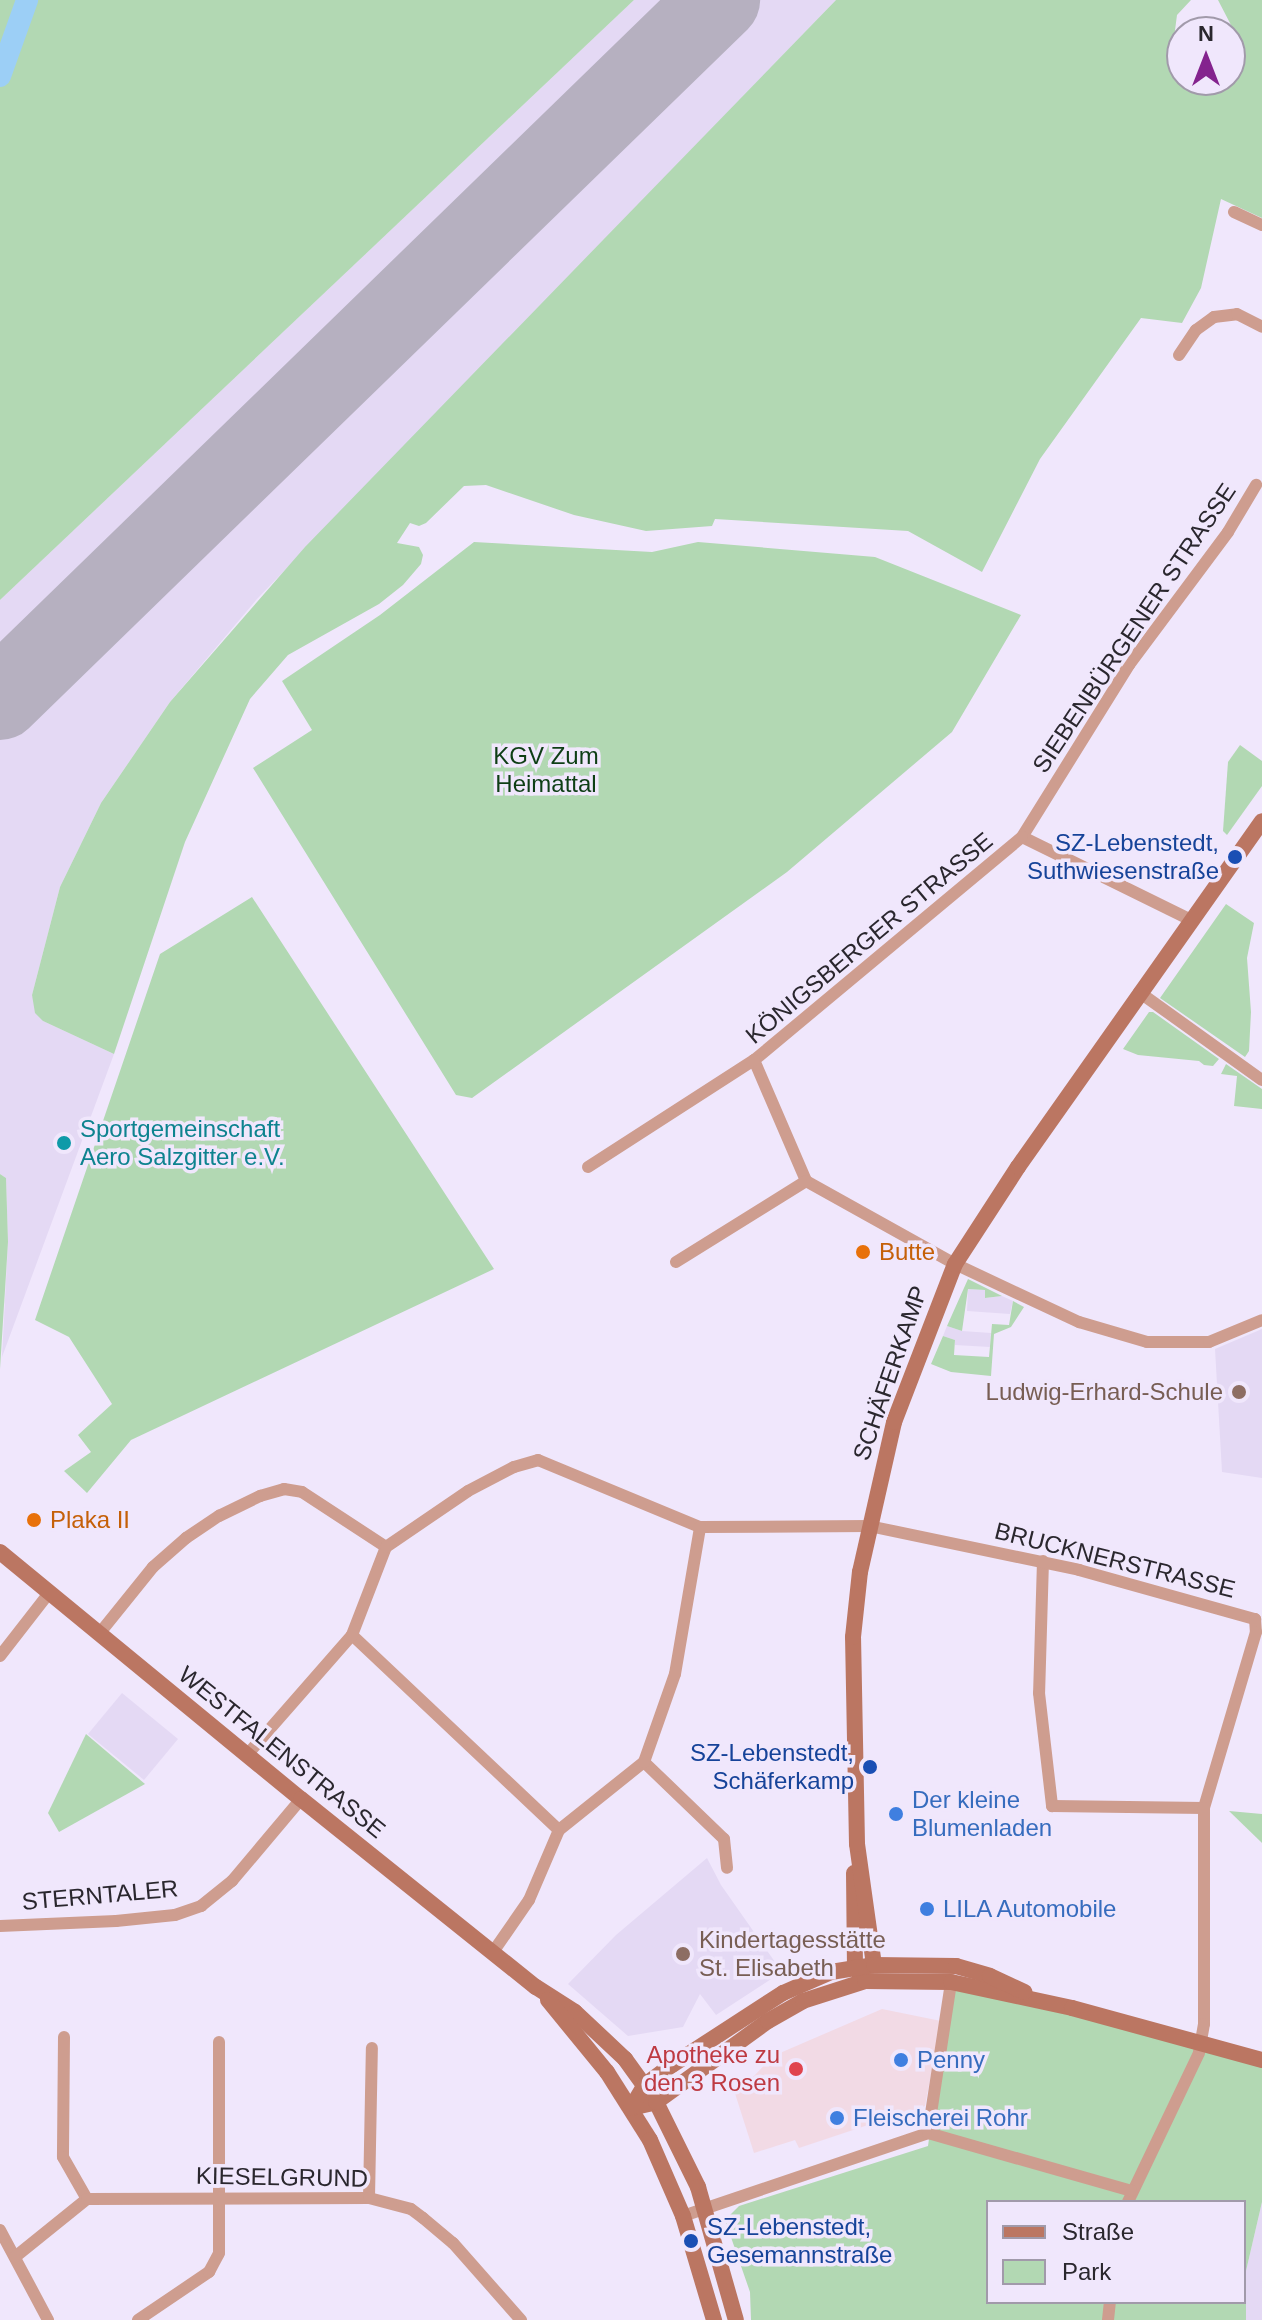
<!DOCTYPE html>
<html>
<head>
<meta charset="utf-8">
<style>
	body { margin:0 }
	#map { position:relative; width:1262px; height:2320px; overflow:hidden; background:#f0e7fc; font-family:Helvetica,sans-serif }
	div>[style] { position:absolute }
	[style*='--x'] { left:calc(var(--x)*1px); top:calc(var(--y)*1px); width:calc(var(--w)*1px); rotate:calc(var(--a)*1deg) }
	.commercial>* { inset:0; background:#f2dae5 }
	.built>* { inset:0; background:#e4d9f4 }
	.green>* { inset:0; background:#b2d8b3 }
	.river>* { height:22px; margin:-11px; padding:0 11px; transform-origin:11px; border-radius:11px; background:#9ccff6 }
	.runway>* { height:82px; margin:-41px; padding:0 41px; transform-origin:41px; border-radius:41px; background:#b6b0c0 }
	.street>* { height:12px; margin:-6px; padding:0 6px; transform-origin:6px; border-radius:6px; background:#ce9d8f }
	.secondary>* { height:16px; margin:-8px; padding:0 8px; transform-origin:8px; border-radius:8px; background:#bb7662 }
	.dots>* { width:22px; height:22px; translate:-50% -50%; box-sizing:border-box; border:4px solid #f0e7fc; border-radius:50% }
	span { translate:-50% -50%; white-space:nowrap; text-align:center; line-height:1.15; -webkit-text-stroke:7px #f0e7fc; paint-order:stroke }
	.street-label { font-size:24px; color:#2a272e }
	.park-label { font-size:24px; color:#0e3e15 }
	.transit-label { font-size:24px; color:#164399 }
	.right { translate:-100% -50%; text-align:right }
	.left { translate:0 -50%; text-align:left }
	.culture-label { font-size:24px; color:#0d838f }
	.food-label { font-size:24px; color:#c56008 }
	.education-label { font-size:24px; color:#785e54 }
	.shop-label { font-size:24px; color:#366cbe }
	.health-label { font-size:24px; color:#be3a42 }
	.legend { position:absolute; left:986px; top:2200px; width:260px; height:104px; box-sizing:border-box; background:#f0e7fc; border:2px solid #a19aaa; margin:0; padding:10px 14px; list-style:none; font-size:24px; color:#2a272e }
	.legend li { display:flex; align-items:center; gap:16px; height:40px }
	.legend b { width:40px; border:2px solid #a19aaa }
	.north { position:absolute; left:1166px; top:16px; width:80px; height:80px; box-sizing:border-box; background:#f0e7fc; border:2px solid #a19aaa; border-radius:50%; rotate:0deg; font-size:22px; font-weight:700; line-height:32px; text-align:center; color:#2a272e }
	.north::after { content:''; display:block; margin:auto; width:28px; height:36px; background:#84238e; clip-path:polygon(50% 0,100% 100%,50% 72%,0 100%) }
</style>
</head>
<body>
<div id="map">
	<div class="commercial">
		<div style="clip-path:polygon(882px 2009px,941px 2021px,925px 2106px,799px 2148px,795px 2140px,754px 2153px,732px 2084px,754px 2076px,773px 2056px)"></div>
	</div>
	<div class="built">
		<div style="clip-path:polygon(634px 0,836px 0,257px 599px,170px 702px,101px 803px,60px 887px,32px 995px,43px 1021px,114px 1054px,2px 1357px,8px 1242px,6px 1178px,0 1174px,0 600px)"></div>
		<div style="clip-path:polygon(968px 1289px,985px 1290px,985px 1298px,1002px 1296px,1013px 1301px,1010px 1314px,967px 1311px)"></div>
		<div style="clip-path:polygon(947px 1326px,962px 1331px,991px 1333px,990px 1347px,955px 1345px,955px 1340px,943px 1336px)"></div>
		<div style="clip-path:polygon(1262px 1329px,1262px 1478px,1222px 1472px,1215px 1349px)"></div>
		<div style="clip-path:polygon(122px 1693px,178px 1739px,144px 1780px,88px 1734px)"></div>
		<div style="clip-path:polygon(707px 1858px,721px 1885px,782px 1972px,716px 2015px,700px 1994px,683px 2027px,628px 2036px,568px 1984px,616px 1935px)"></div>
		<div style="clip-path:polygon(1262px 2202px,1262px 2320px,1246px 2320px,1246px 2271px)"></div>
	</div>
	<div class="green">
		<div style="clip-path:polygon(0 0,634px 0,0 600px)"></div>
		<div style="clip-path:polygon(836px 0,1191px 0,1177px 15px,1174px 38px,1182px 34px,1182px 80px,1230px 80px,1230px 32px,1186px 32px,1200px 23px,1232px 27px,1218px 0,1262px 0,1262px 218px,1221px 199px,1201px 288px,1182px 323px,1141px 318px,1040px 459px,982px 572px,908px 531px,715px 519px,712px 526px,646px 531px,574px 515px,486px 485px,464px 486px,426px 523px,419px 526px,410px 523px,397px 543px,419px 547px,423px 555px,421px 564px,403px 585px,379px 604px,288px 655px,250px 699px,185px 842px,114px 1054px,43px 1021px,35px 1013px,32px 995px,60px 887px,101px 803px,170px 702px,305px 547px)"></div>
		<div style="clip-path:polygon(474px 542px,652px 552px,698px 542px,875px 557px,1021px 615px,952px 732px,787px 872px,472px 1098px,456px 1095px,253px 768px,312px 730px,282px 681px,380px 615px)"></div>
		<div style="clip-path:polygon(1240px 745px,1262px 761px,1262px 786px,1227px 835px,1223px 831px,1228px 762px)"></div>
		<div style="clip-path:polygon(252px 897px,494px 1269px,131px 1440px,87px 1493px,64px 1471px,91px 1452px,78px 1435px,112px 1404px,69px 1337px,35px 1320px,160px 954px)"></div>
		<div style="clip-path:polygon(1226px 904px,1254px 923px,1247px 958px,1251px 1012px,1249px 1051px,1245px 1057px,1160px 998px)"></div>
		<div style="clip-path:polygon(1149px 1012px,1153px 1012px,1219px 1059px,1213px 1066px,1204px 1065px,1199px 1061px,1138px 1055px,1123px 1049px)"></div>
		<div style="clip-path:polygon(1226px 1064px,1262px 1089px,1262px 1109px,1234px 1106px,1237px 1076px,1221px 1074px)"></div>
		<div style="clip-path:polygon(0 1174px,6px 1178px,8px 1242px,0 1369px)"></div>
		<div style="clip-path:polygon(968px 1279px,1002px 1296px,985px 1298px,985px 1290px,968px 1289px,962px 1331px,947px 1326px)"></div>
		<div style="clip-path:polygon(1013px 1301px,1024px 1307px,1011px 1327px,994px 1334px,991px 1376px,951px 1372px,931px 1364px,943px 1336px,955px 1340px,954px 1355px,989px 1357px,992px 1324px,1009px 1325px)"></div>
		<div style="clip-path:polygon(86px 1734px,145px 1784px,59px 1832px,48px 1813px)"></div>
		<div style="clip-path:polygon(1229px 1811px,1262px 1814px,1262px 1843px)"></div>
		<div style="clip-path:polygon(evenodd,951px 1982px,1262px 2060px,1262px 2202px,1246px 2271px,1246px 2320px,751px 2320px,750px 2292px,725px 2220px,739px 2206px,928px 2146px,951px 1982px,988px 2202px,1244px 2202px,1244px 2302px,988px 2302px,988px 2202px)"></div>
	</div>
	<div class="river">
		<div style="--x:0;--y:76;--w:81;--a:-70.4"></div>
	</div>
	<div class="runway">
		<div style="--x:0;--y:699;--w:1003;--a:-44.19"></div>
	</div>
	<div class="street">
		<div style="--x:1234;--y:212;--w:31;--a:25"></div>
		<div style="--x:1179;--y:355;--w:30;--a:-56"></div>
		<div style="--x:1196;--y:330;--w:22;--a:-36"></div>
		<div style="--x:1214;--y:317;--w:23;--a:-7"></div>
		<div style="--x:1237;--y:314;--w:28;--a:27"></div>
		<div style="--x:1022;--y:837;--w:203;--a:-58.1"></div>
		<div style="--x:1129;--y:665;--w:166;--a:-53.3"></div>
		<div style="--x:1228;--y:532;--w:55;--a:-59.2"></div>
		<div style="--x:1191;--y:920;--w:188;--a:-153.8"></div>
		<div style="--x:1022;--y:837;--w:349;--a:140.2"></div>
		<div style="--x:754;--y:1060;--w:132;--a:66.7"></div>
		<div style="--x:806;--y:1181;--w:171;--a:29.1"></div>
		<div style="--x:955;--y:1264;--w:137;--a:25.1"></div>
		<div style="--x:1079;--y:1322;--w:71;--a:16.4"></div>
		<div style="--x:1147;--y:1342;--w:62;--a:0"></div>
		<div style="--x:1209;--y:1342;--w:57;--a:-22.5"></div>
		<div style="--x:1139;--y:992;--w:151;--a:35.6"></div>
		<div style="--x:588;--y:1167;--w:197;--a:-32.8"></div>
		<div style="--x:676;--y:1262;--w:153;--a:-31.9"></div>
		<div style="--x:1043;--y:1561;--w:132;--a:91.7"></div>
		<div style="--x:1039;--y:1693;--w:114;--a:83.4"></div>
		<div style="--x:1052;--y:1806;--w:152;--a:0.8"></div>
		<div style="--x:99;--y:1634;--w:86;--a:-51.1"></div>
		<div style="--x:153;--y:1567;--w:44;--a:-41.3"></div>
		<div style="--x:186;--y:1538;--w:40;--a:-34"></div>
		<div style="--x:219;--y:1516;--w:46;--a:-26"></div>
		<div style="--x:260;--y:1496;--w:25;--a:-16"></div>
		<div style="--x:284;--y:1489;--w:18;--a:9"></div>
		<div style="--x:302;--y:1492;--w:100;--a:33.2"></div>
		<div style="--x:352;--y:1635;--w:284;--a:43.3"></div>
		<div style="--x:0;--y:1656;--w:80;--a:-52.1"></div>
		<div style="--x:247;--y:1755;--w:159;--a:-48.8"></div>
		<div style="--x:352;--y:1635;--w:94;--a:-68.9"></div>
		<div style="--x:386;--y:1547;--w:99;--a:-34.3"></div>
		<div style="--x:468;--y:1491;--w:52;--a:-27.6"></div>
		<div style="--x:514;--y:1467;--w:25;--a:-16"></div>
		<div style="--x:538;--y:1460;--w:175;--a:22.5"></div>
		<div style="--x:700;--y:1527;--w:169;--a:-0.3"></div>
		<div style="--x:869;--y:1526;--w:215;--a:11.8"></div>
		<div style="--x:1079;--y:1570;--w:183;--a:15.6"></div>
		<div style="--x:1255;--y:1619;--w:13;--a:86"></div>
		<div style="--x:1256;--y:1632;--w:184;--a:106.5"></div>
		<div style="--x:1204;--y:1808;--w:216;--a:90"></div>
		<div style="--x:1204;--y:2024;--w:29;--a:100"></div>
		<div style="--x:1199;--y:2053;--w:165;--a:115.5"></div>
		<div style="--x:644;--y:1762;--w:111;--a:43.9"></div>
		<div style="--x:724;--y:1839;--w:29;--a:84"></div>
		<div style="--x:0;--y:1926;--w:116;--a:-2.5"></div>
		<div style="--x:116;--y:1921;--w:59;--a:-5.8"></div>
		<div style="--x:175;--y:1915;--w:28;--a:-19"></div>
		<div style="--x:201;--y:1906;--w:40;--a:-39"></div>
		<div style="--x:232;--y:1881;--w:107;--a:-49.9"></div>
		<div style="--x:493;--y:1952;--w:63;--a:-55.3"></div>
		<div style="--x:529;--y:1900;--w:76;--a:-66.8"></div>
		<div style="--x:559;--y:1830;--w:109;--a:-38.7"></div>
		<div style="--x:644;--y:1762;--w:93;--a:-70.6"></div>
		<div style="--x:675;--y:1674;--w:149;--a:-80.3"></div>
		<div style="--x:64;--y:2037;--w:120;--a:90.5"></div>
		<div style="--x:63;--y:2157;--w:48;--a:60.3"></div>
		<div style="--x:928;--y:2133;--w:153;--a:-81.3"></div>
		<div style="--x:369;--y:2198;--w:150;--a:-88.9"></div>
		<div style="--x:683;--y:2216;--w:259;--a:-18.7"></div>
		<div style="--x:928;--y:2133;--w:211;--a:15.9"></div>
		<div style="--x:0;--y:2230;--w:102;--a:61.9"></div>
		<div style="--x:15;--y:2257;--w:92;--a:-38.9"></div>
		<div style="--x:87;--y:2199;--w:282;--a:-0.2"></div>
		<div style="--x:369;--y:2198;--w:43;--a:14.7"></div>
		<div style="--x:411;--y:2209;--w:15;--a:37"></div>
		<div style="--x:423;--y:2218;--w:39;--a:40"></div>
		<div style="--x:453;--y:2243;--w:103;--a:48.6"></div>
		<div style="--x:138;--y:2320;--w:86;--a:-34.1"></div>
		<div style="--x:209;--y:2272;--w:21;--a:-62"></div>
		<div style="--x:219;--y:2253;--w:211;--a:-90"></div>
		<div style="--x:1108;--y:2320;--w:18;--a:-84"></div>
	</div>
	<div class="secondary">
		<div style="--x:0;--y:1552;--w:389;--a:39.4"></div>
		<div style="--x:301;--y:1799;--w:301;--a:38.7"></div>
		<div style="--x:536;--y:1987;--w:46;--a:32.7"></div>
		<div style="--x:575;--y:2012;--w:69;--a:43.2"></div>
		<div style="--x:625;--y:2059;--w:53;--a:54.2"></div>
		<div style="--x:656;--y:2102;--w:95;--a:63.7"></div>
		<div style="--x:698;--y:2187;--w:138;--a:74.1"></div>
		<div style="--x:854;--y:1873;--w:94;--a:89.4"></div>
		<div style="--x:855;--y:1967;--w:11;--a:56"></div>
		<div style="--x:874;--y:1965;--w:122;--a:-98"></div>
		<div style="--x:857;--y:1844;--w:207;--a:-91.1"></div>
		<div style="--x:853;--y:1637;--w:65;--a:-83.9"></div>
		<div style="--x:860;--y:1572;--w:154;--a:-77.2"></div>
		<div style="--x:894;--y:1422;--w:169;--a:-68.9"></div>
		<div style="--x:955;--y:1264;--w:116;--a:-57"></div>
		<div style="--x:1018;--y:1167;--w:423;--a:-54.8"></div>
		<div style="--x:548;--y:2000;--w:93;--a:50.7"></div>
		<div style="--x:607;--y:2072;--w:80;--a:57.7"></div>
		<div style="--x:650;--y:2140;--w:83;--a:66.5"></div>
		<div style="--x:683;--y:2216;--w:109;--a:73.4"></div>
		<div style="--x:631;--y:2108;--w:26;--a:-13"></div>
		<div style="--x:656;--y:2102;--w:138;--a:-35.9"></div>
		<div style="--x:768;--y:2021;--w:40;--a:-29.7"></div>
		<div style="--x:803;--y:2001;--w:65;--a:-17.9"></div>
		<div style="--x:865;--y:1981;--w:86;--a:0.7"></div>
		<div style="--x:951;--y:1982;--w:124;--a:12.1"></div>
		<div style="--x:1072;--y:2008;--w:197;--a:15.3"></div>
		<div style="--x:631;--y:2108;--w:27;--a:-59"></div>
		<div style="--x:645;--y:2085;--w:34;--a:-37"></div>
		<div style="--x:672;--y:2065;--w:132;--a:-33"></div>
		<div style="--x:783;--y:1993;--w:52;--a:-23.6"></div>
		<div style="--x:831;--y:1972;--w:44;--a:-9.2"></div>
		<div style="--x:874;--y:1965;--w:82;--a:0.7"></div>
		<div style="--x:956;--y:1966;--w:35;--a:16"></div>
		<div style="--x:990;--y:1976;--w:38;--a:25"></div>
	</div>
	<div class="dots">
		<div style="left:1235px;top:857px;background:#1a4fb4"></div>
		<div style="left:64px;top:1143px;background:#0f9aa8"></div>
		<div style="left:863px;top:1252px;background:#e8710a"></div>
		<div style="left:1239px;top:1392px;background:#8d6e63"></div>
		<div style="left:34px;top:1520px;background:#e8710a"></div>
		<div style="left:870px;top:1767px;background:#1a4fb4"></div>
		<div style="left:896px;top:1814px;background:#3f7fe0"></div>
		<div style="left:927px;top:1909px;background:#3f7fe0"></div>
		<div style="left:683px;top:1954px;background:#8d6e63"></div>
		<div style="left:901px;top:2060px;background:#3f7fe0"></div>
		<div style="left:796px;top:2069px;background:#e0444e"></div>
		<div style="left:837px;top:2118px;background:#3f7fe0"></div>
		<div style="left:691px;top:2241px;background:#1a4fb4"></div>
	</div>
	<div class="street-label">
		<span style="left:1134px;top:628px;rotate:-56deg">SIEBENBÜRGENER STRASSE</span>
		<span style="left:869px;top:938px;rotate:-40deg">KÖNIGSBERGER STRASSE</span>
		<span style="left:890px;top:1373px;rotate:-71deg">SCHÄFERKAMP</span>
		<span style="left:1115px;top:1560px;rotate:14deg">BRUCKNERSTRASSE</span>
		<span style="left:282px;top:1752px;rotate:39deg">WESTFALENSTRASSE</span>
		<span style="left:100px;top:1895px;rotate:-5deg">STERNTALER</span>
		<span style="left:282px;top:2177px;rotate:1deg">KIESELGRUND</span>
	</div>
	<div class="park-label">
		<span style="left:546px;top:770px">KGV Zum<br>Heimattal</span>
	</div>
	<div class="transit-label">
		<span class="right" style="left:1219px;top:857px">SZ-Lebenstedt,<br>Suthwiesenstraße</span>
		<span class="right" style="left:854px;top:1767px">SZ-Lebenstedt,<br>Schäferkamp</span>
		<span class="left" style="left:707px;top:2241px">SZ-Lebenstedt,<br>Gesemannstraße</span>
	</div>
	<div class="culture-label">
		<span class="left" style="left:80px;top:1143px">Sportgemeinschaft<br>Aero Salzgitter e.V.</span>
	</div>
	<div class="food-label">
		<span class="left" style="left:879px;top:1252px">Butte</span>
		<span class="left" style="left:50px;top:1520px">Plaka II</span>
	</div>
	<div class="education-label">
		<span class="right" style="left:1223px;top:1392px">Ludwig-Erhard-Schule</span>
		<span class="left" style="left:699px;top:1954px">Kindertagesstätte<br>St. Elisabeth</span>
	</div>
	<div class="shop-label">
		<span class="left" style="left:912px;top:1814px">Der kleine<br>Blumenladen</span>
		<span class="left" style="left:943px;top:1909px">LILA Automobile</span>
		<span class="left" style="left:917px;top:2060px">Penny</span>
		<span class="left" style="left:853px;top:2118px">Fleischerei Rohr</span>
	</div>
	<div class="health-label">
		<span class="right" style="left:780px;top:2069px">Apotheke zu<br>den 3 Rosen</span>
	</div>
	<ul class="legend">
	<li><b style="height:10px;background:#bb7662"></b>Straße</li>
	<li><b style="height:22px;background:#b2d8b3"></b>Park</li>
	</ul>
	<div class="north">N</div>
</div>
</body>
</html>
